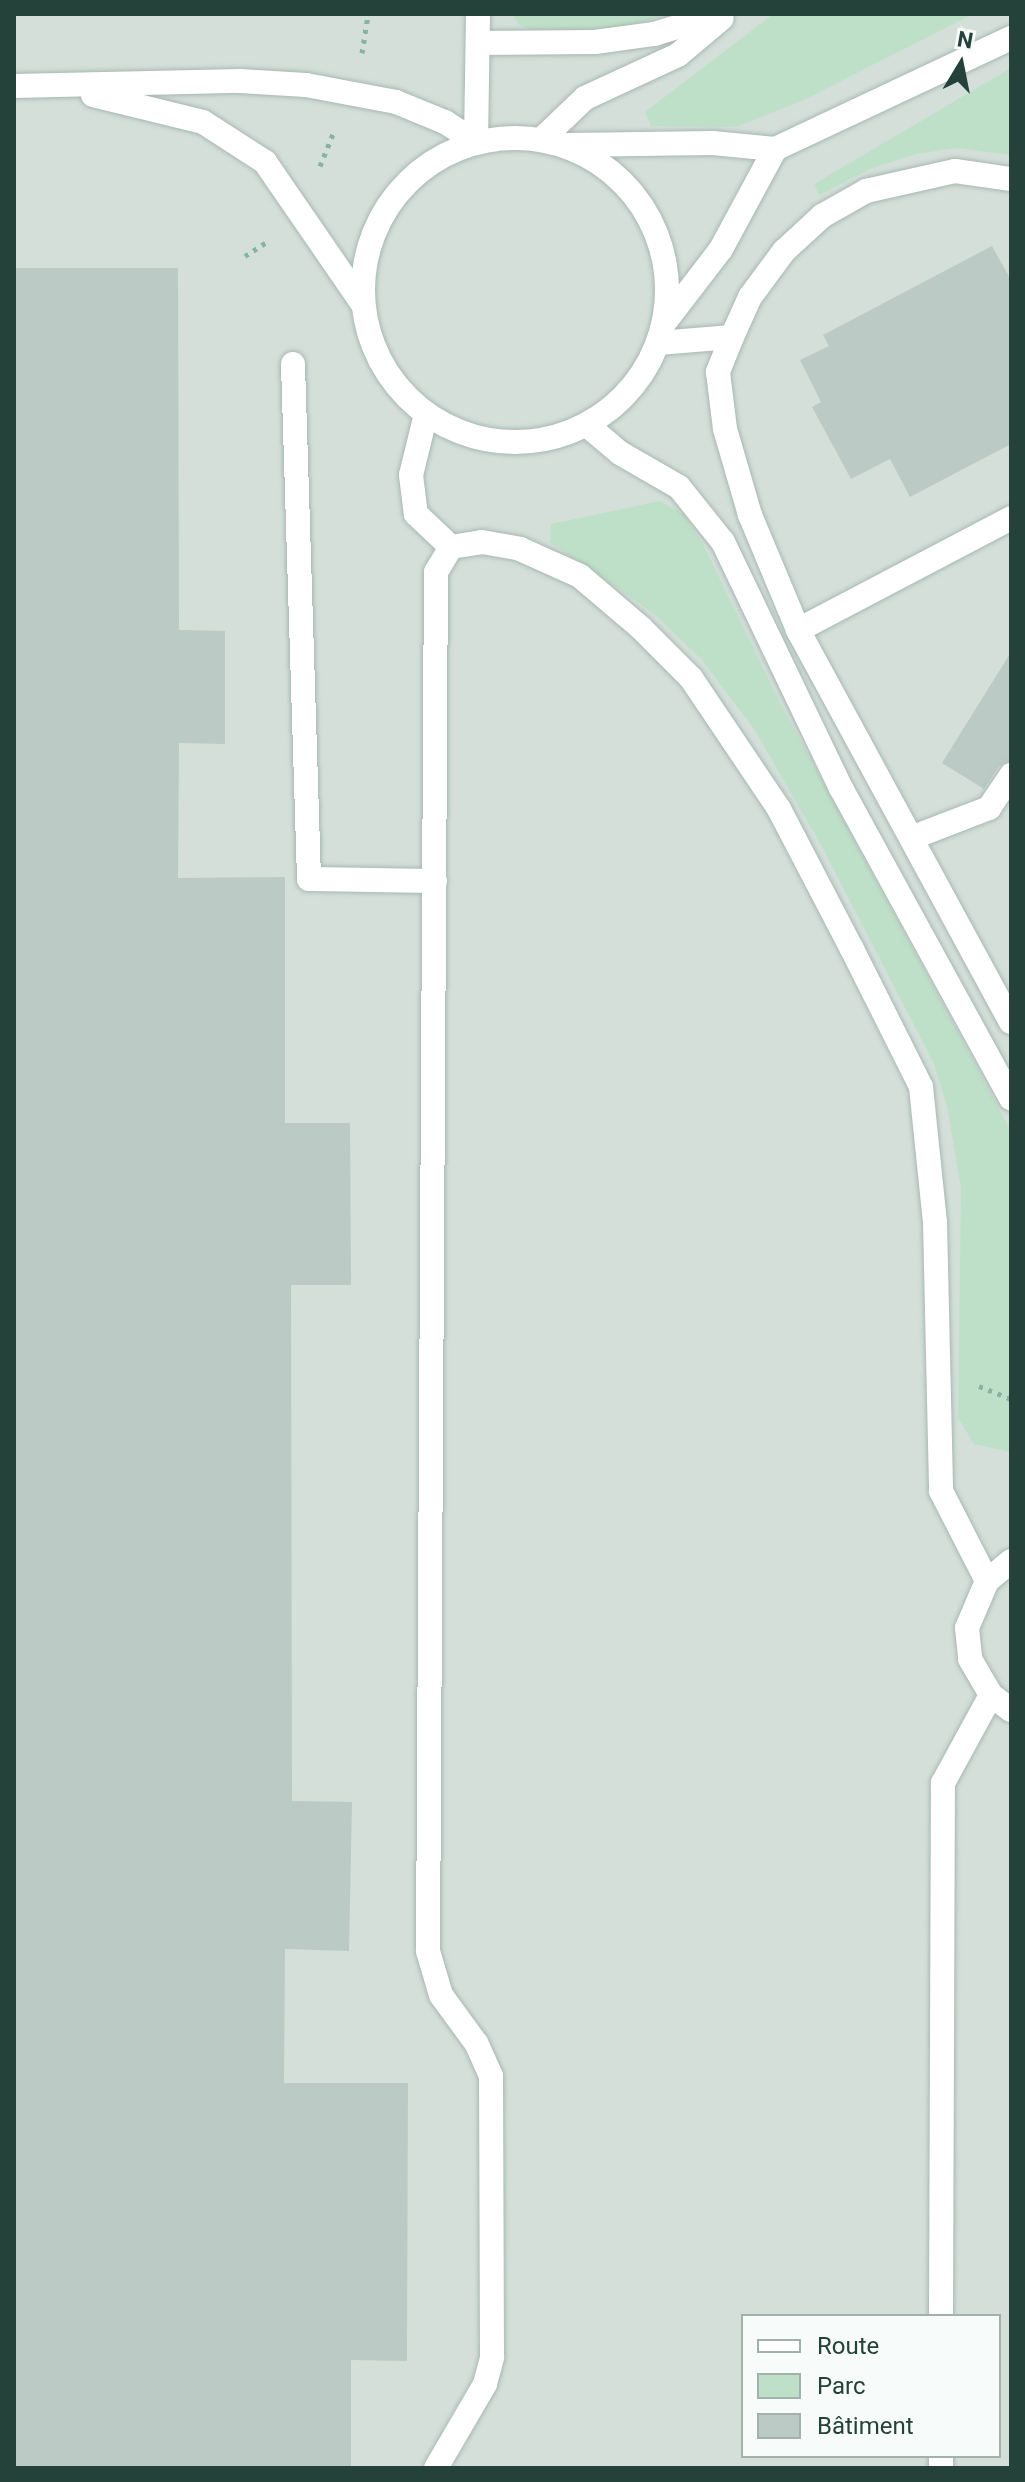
<!DOCTYPE html>
<html>
<head>
<meta charset="utf-8">
<style>
	body { margin:0 }
	#map { position:relative; width:1025px; height:2482px; overflow:hidden; background:#e6efeb; font-family:Roboto,sans-serif }
	div>[style] { position:absolute }
	[style*='--x'] { left:calc(var(--x)*1px); top:calc(var(--y)*1px); width:calc(var(--w)*1px); rotate:calc(var(--a)*1deg) }
	.built>* { inset:0; background:#d4dfda }
	.green>* { inset:0; background:#bfe0c8 }
	.building>* { inset:0; background:#bbcac4 }
	.path>* { height:5px; margin-top:-2.5px; transform-origin:0; background:repeating-linear-gradient(90deg,#86b3a5 0 4px,transparent 0 10px) }
	.roads { filter:drop-shadow(0 0 2px #a8b8b2) drop-shadow(0 0 2px #a8b8b2) }
	.minor>* { height:24px; margin:-12px; padding:0 12px; transform-origin:12px; border-radius:12px; background:#fff }
	.minor>.ring { margin:-12px; padding:0; box-sizing:content-box; background:none; border:24px solid #fff; border-radius:50% }
	span { translate:-50% -50%; white-space:nowrap; text-align:center; line-height:1.15; -webkit-text-stroke:6px #f7fbf9; paint-order:stroke }
	.frame { position:absolute; inset:0; border:16px solid #24423a; pointer-events:none }
	.legend { position:absolute; left:741px; top:2314px; width:260px; height:144px; box-sizing:border-box; background:#f7fbf9; border:2px solid #a3b1ad; margin:0; padding:10px 14px; list-style:none; font-size:24px; color:#24423a }
	.legend li { display:flex; align-items:center; gap:16px; height:40px }
	.legend b { width:40px; border:2px solid #a3b1ad }
	.north { position:absolute; left:921px; top:24px; width:80px; height:80px; -webkit-text-stroke:6px #f7fbf9; paint-order:stroke; rotate:10deg; font-size:22px; font-weight:700; line-height:32px; text-align:center; color:#24423a }
	.north::after { content:''; display:block; margin:auto; width:28px; height:36px; background:#24423a; clip-path:polygon(50% 0,100% 100%,50% 72%,0 100%) }
</style>
</head>
<body>
<div id="map">
	<div class="built">
		<div style="clip-path:polygon(evenodd,14px 14px,1011px 14px,1011px 2468px,14px 2468px,14px 14px,743px 2316px,999px 2316px,999px 2456px,743px 2456px,743px 2316px)"></div>
	</div>
	<div class="green">
		<div style="clip-path:polygon(513px 14px,669px 14px,631px 25px,560px 32px,532px 30px,518px 24px)"></div>
		<div style="clip-path:polygon(773px 14px,973px 14px,804px 100px,736px 127px,651px 126px,645px 112px)"></div>
		<div style="clip-path:polygon(1011px 68px,1011px 155px,957px 148px,916px 154px,870px 169px,819px 195px,814px 184px)"></div>
		<div style="clip-path:polygon(660px 501px,683px 514px,704px 546px,779px 701px,1011px 1131px,1011px 1452px,974px 1444px,958px 1418px,961px 1188px,947px 1106px,933px 1062px,822px 847px,754px 729px,702px 660px,653px 613px,550px 542px,551px 524px)"></div>
	</div>
	<div class="building">
		<div style="clip-path:polygon(992px 246px,1011px 280px,1011px 444px,910px 497px,890px 459px,851px 479px,812px 407px,821px 402px,800px 360px,829px 346px,823px 335px)"></div>
		<div style="clip-path:polygon(14px 268px,178px 268px,179px 630px,225px 631px,225px 744px,179px 743px,178px 878px,285px 877px,285px 1123px,350px 1123px,351px 1285px,291px 1285px,292px 1801px,352px 1802px,349px 1951px,285px 1949px,284px 2083px,408px 2083px,407px 2361px,351px 2360px,351px 2468px,14px 2468px)"></div>
		<div style="clip-path:polygon(1011px 652px,1011px 760px,999px 766px,984px 789px,942px 763px)"></div>
	</div>
	<div class="path">
		<div style="--x:362;--y:53;--w:39;--a:-81"></div>
		<div style="--x:320;--y:166;--w:35;--a:-68"></div>
		<div style="--x:245;--y:256;--w:27;--a:-33"></div>
		<div style="--x:979;--y:1386;--w:35;--a:22"></div>
	</div>
	<div class="roads">
		<div class="minor">
			<div style="--x:478;--y:43;--w:117;--a:-0.5"></div>
			<div style="--x:595;--y:42;--w:60;--a:-7.7"></div>
			<div style="--x:654;--y:34;--w:69;--a:-16.9"></div>
			<div style="--x:14;--y:86;--w:226;--a:-1.3"></div>
			<div style="--x:240;--y:81;--w:66;--a:3.5"></div>
			<div style="--x:306;--y:85;--w:92;--a:10.7"></div>
			<div style="--x:396;--y:102;--w:53;--a:22.2"></div>
			<div style="--x:445;--y:122;--w:37;--a:33"></div>
			<div style="--x:93;--y:95;--w:113;--a:13.8"></div>
			<div style="--x:203;--y:122;--w:74;--a:32.8"></div>
			<div style="--x:265;--y:162;--w:171;--a:55.5"></div>
			<div class="ring" style="left:363px;top:138px;width:280px;height:280px"></div>
			<div style="--x:542;--y:139;--w:59;--a:-43.6"></div>
			<div style="--x:585;--y:98;--w:102;--a:-24.8"></div>
			<div style="--x:678;--y:55;--w:57;--a:-40.1"></div>
			<div style="--x:476;--y:142;--w:128;--a:-89.1"></div>
			<div style="--x:567;--y:145;--w:146;--a:-0.8"></div>
			<div style="--x:713;--y:143;--w:62;--a:5.5"></div>
			<div style="--x:775;--y:149;--w:261;--a:-25.2"></div>
			<div style="--x:665;--y:322;--w:92;--a:-52.5"></div>
			<div style="--x:721;--y:249;--w:114;--a:-61.6"></div>
			<div style="--x:732;--y:337;--w:38;--a:112"></div>
			<div style="--x:718;--y:372;--w:57;--a:83"></div>
			<div style="--x:725;--y:429;--w:90;--a:73.8"></div>
			<div style="--x:750;--y:515;--w:125;--a:67.3"></div>
			<div style="--x:798;--y:630;--w:446;--a:61.5"></div>
			<div style="--x:658;--y:343;--w:74;--a:-4.6"></div>
			<div style="--x:732;--y:337;--w:44;--a:-65.8"></div>
			<div style="--x:750;--y:297;--w:57;--a:-53.5"></div>
			<div style="--x:784;--y:251;--w:52;--a:-42.6"></div>
			<div style="--x:822;--y:216;--w:51;--a:-29.6"></div>
			<div style="--x:866;--y:191;--w:91;--a:-12.7"></div>
			<div style="--x:955;--y:171;--w:57;--a:8.1"></div>
			<div style="--x:293;--y:364;--w:515;--a:88.22"></div>
			<div style="--x:309;--y:879;--w:126;--a:0.9"></div>
			<div style="--x:426;--y:414;--w:63;--a:103.8"></div>
			<div style="--x:411;--y:475;--w:39;--a:83"></div>
			<div style="--x:416;--y:514;--w:48;--a:43.3"></div>
			<div style="--x:587;--y:425;--w:43;--a:40.3"></div>
			<div style="--x:620;--y:453;--w:68;--a:30"></div>
			<div style="--x:679;--y:487;--w:70;--a:51.3"></div>
			<div style="--x:723;--y:542;--w:273;--a:64.4"></div>
			<div style="--x:841;--y:788;--w:354;--a:61.3"></div>
			<div style="--x:798;--y:630;--w:241;--a:-27.7"></div>
			<div style="--x:911;--y:838;--w:84;--a:-21"></div>
			<div style="--x:989;--y:808;--w:40;--a:-56"></div>
			<div style="--x:1011;--y:1561;--w:31;--a:140"></div>
			<div style="--x:987;--y:1581;--w:51;--a:113.1"></div>
			<div style="--x:967;--y:1628;--w:31;--a:84"></div>
			<div style="--x:970;--y:1659;--w:42;--a:59.7"></div>
			<div style="--x:991;--y:1695;--w:25;--a:37"></div>
			<div style="--x:941;--y:2316;--w:533;--a:-89.79"></div>
			<div style="--x:943;--y:1783;--w:100;--a:-61.4"></div>
			<div style="--x:436;--y:2468;--w:97;--a:-59.7"></div>
			<div style="--x:485;--y:2384;--w:28;--a:-75"></div>
			<div style="--x:492;--y:2357;--w:281;--a:-90.2"></div>
			<div style="--x:491;--y:2076;--w:36;--a:-114"></div>
			<div style="--x:476;--y:2043;--w:59;--a:-126.1"></div>
			<div style="--x:441;--y:1995;--w:46;--a:-106.5"></div>
			<div style="--x:428;--y:1951;--w:1379;--a:-89.67"></div>
			<div style="--x:436;--y:572;--w:29;--a:-59"></div>
			<div style="--x:451;--y:547;--w:31;--a:-9"></div>
			<div style="--x:482;--y:542;--w:39;--a:10"></div>
			<div style="--x:520;--y:549;--w:66;--a:24.2"></div>
			<div style="--x:580;--y:576;--w:80;--a:40.4"></div>
			<div style="--x:641;--y:628;--w:71;--a:45"></div>
			<div style="--x:691;--y:678;--w:158;--a:56.1"></div>
			<div style="--x:779;--y:809;--w:158;--a:62.5"></div>
			<div style="--x:852;--y:949;--w:154;--a:63.4"></div>
			<div style="--x:921;--y:1087;--w:136;--a:84.1"></div>
			<div style="--x:935;--y:1222;--w:269;--a:88.7"></div>
			<div style="--x:941;--y:1491;--w:101;--a:62.9"></div>
			<div style="--x:941;--y:2468;--w:12;--a:-90"></div>
		</div>
	</div>
	<div class="frame"></div>
	<ul class="legend">
	<li><b style="height:10px;background:#fff"></b>Route</li>
	<li><b style="height:22px;background:#bfe0c8"></b>Parc</li>
	<li><b style="height:22px;background:#bbcac4"></b>Bâtiment</li>
	</ul>
	<div class="north">N</div>
</div>
</body>
</html>
